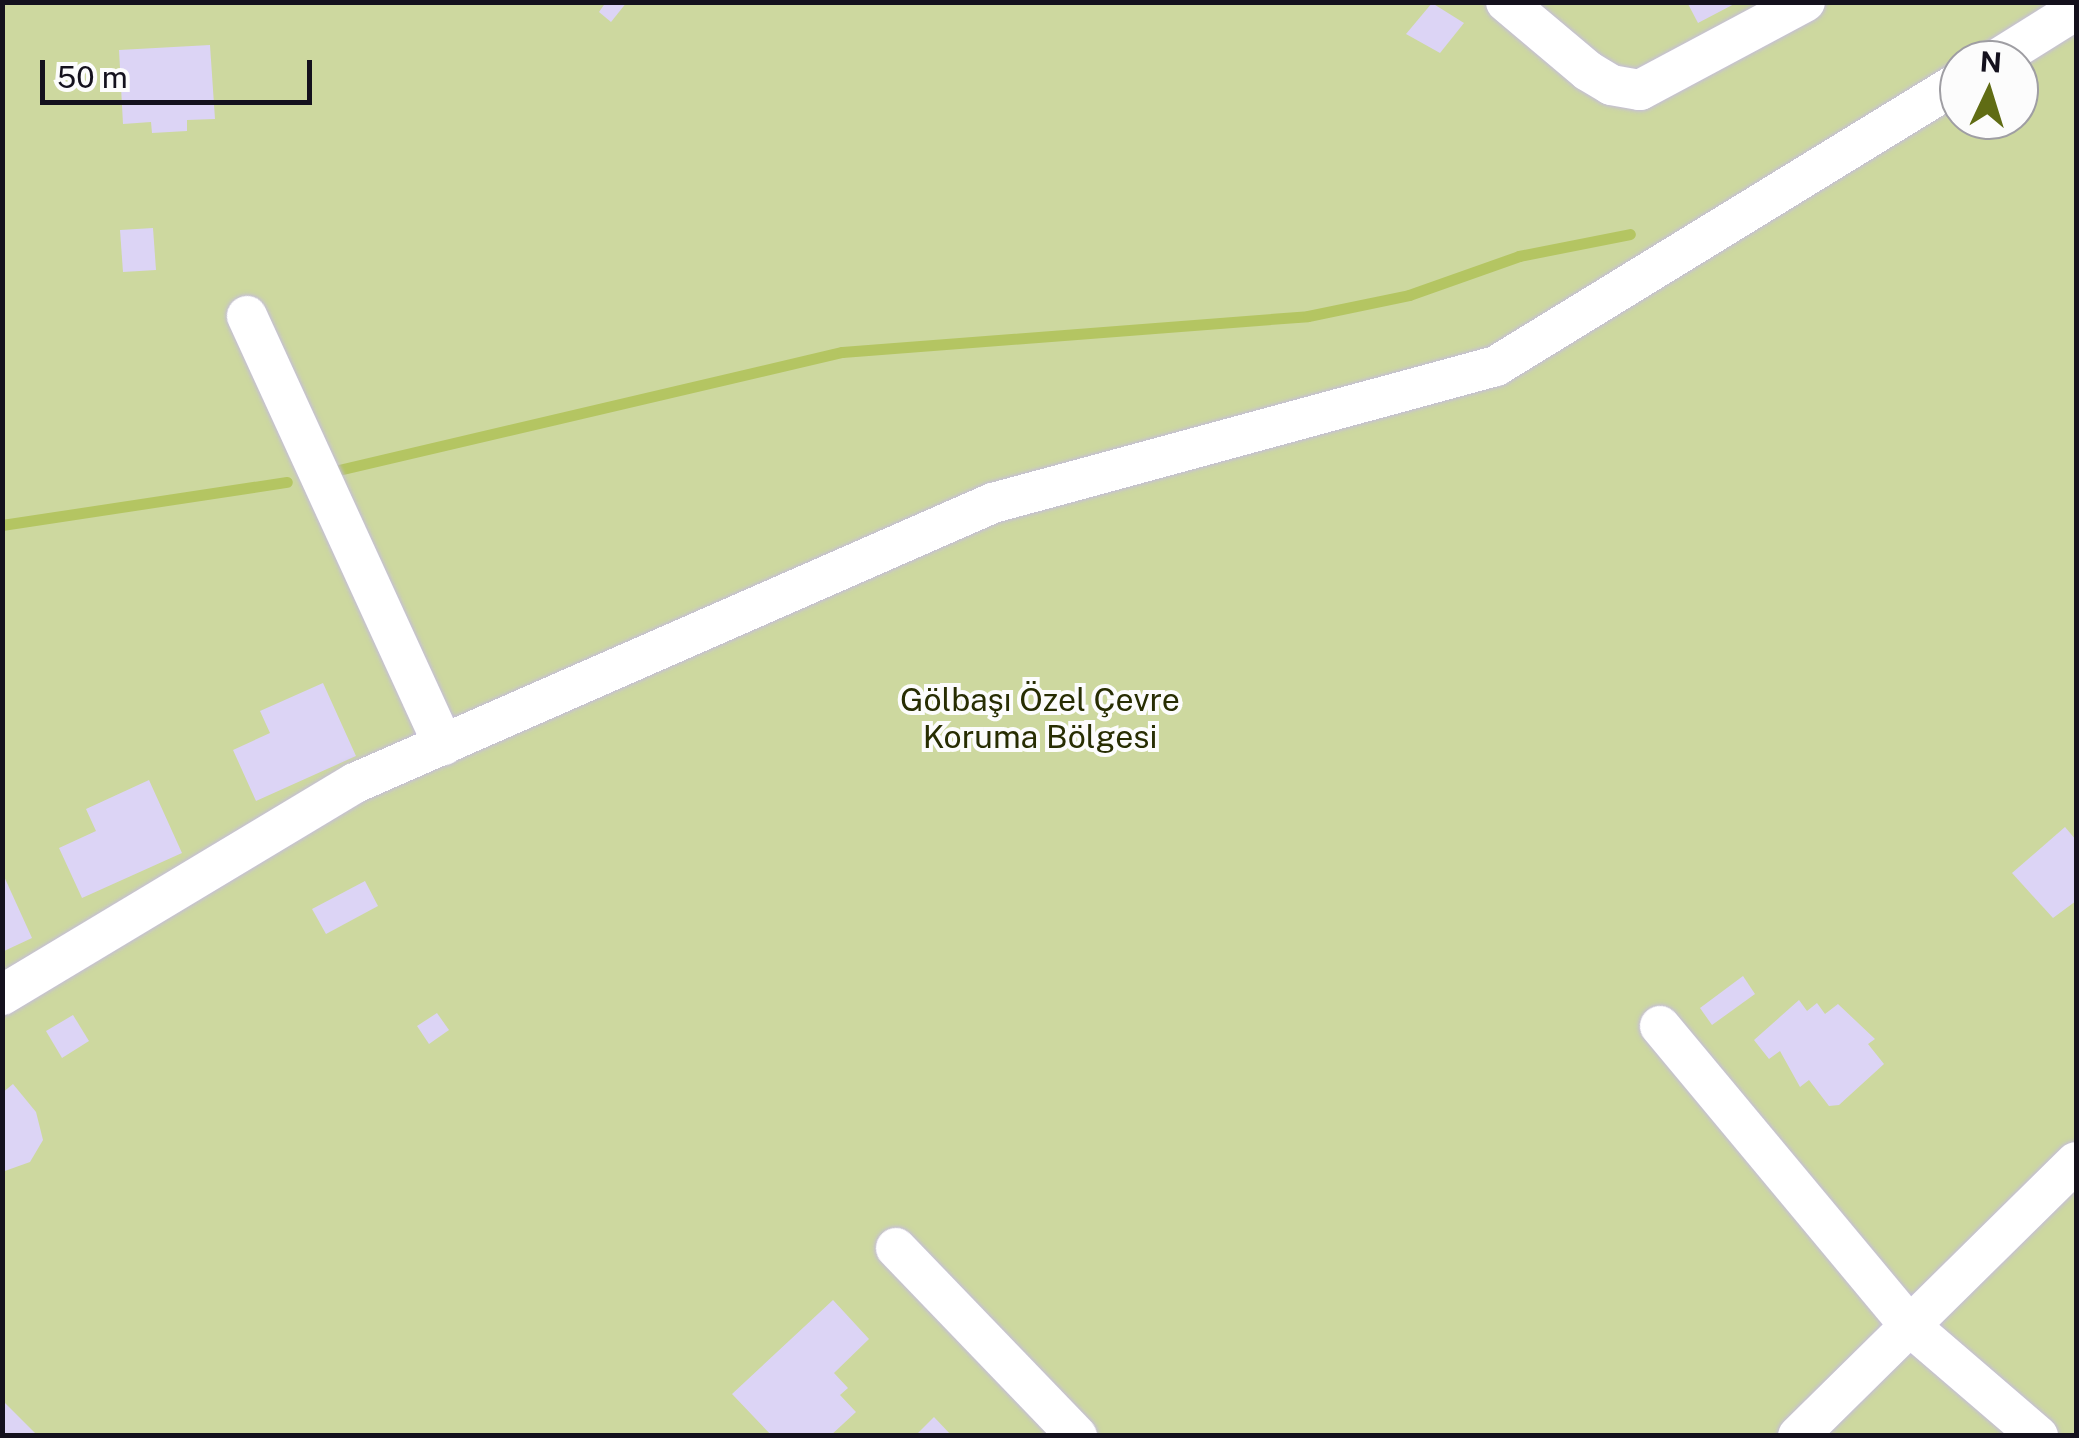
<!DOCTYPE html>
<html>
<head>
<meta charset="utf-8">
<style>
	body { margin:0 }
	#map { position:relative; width:2079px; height:1438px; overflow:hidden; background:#f0ecfa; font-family:"Public Sans",sans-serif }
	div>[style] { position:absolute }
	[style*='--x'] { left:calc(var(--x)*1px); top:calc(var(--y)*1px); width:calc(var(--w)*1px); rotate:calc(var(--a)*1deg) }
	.green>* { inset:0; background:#cdd89f }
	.stream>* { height:11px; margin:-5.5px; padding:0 5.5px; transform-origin:5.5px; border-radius:5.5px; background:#b4c562 }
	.building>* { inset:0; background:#dcd4f5 }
	.roads { filter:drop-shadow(0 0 2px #c4bcdc) drop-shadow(0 0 2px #c4bcdc) }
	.street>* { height:40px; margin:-20px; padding:0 20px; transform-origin:20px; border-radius:20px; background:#fff }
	span { translate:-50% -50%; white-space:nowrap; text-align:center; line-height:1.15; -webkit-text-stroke:8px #fcfcfc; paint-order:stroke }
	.park-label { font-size:32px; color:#272d02 }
	.frame { position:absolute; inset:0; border:5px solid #14111d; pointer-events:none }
	.north { position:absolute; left:1939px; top:40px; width:100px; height:100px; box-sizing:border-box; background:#fcfcfc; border:2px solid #9f9ea3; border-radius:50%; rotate:4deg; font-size:28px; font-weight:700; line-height:40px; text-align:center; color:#14111d }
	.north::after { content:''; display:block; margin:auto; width:35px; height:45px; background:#606c14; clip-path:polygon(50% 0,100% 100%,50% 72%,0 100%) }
	.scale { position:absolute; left:40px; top:60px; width:272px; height:45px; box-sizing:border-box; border:5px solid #14111d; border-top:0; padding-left:12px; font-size:30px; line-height:35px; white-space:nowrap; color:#14111d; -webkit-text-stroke:8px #fcfcfc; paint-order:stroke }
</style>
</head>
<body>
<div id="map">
	<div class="green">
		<div style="clip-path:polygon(evenodd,3px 3px,2076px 3px,2076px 1435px,3px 1435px,3px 3px,1959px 60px,2019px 60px,2019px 120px,1959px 120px,1959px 60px)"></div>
	</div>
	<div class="stream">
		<div style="--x:330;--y:472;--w:526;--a:-13.19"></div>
		<div style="--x:842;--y:352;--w:467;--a:-4.4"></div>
		<div style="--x:1308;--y:316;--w:103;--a:-11.7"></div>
		<div style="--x:1409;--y:295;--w:117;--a:-19.5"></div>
		<div style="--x:1519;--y:256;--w:113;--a:-11.2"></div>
		<div style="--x:2;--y:525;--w:288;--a:-8.6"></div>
	</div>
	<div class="building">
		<div style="clip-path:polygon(606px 2px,627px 2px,611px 22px,599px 12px)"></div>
		<div style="clip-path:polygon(1687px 2px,1738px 2px,1698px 23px)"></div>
		<div style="clip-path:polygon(1432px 3px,1464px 23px,1440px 53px,1406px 34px)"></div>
		<div style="clip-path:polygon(210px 45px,215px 119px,187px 120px,187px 131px,152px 133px,151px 122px,123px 124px,119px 50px)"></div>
		<div style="clip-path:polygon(153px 228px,156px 270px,123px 272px,120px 230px)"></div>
		<div style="clip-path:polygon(323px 683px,356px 756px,256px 801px,233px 750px,270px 733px,260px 711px)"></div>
		<div style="clip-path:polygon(149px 780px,182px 853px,82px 898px,59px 848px,96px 831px,86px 809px)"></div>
		<div style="clip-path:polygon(2065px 827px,2076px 840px,2076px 901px,2053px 918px,2012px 873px)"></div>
		<div style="clip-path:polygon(2px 872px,32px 938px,2px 952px)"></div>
		<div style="clip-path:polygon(365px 881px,378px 906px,326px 934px,312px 909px)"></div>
		<div style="clip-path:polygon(1743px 976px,1755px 994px,1712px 1025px,1700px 1008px)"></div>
		<div style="clip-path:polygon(1799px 1000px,1807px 1011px,1817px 1003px,1825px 1014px,1838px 1004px,1875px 1039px,1868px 1044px,1884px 1064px,1839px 1105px,1829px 1106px,1809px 1080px,1800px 1087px,1780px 1051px,1769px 1059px,1754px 1040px)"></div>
		<div style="clip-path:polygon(437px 1013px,449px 1030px,429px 1044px,417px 1026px)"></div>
		<div style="clip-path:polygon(73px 1015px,89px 1041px,62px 1058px,46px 1031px)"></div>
		<div style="clip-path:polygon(13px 1084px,36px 1112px,43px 1140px,30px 1162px,2px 1172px,2px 1093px)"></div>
		<div style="clip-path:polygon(833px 1300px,869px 1339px,834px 1373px,848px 1388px,840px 1395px,856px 1412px,830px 1436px,772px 1436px,732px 1394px)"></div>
		<div style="clip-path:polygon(2px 1400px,38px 1436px,2px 1436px)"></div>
		<div style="clip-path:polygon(934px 1417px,952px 1436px,915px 1436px)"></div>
	</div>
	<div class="roads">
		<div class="street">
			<div style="--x:1506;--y:2;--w:107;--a:40.1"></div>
			<div style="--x:1588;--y:71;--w:27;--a:31"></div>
			<div style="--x:1611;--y:85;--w:29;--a:10"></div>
			<div style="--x:1640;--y:90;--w:187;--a:-28.1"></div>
			<div style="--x:1996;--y:60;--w:94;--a:-32"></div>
			<div style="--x:247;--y:316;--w:472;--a:65.4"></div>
			<div style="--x:2;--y:995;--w:412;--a:-31"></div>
			<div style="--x:355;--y:783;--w:697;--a:-23.7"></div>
			<div style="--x:993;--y:503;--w:521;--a:-15.24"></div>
			<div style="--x:1496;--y:366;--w:543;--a:-31.52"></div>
			<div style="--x:1660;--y:1026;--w:391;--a:50.2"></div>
			<div style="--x:1910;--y:1326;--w:169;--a:40.7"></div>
			<div style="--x:896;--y:1248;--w:261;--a:46.1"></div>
			<div style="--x:1798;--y:1436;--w:390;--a:-44.6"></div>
		</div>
	</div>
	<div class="park-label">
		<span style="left:1040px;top:719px">Gölbaşı Özel Çevre<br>Koruma Bölgesi</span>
	</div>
	<div class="frame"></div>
	<div class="north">N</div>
	<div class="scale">50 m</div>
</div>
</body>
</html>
